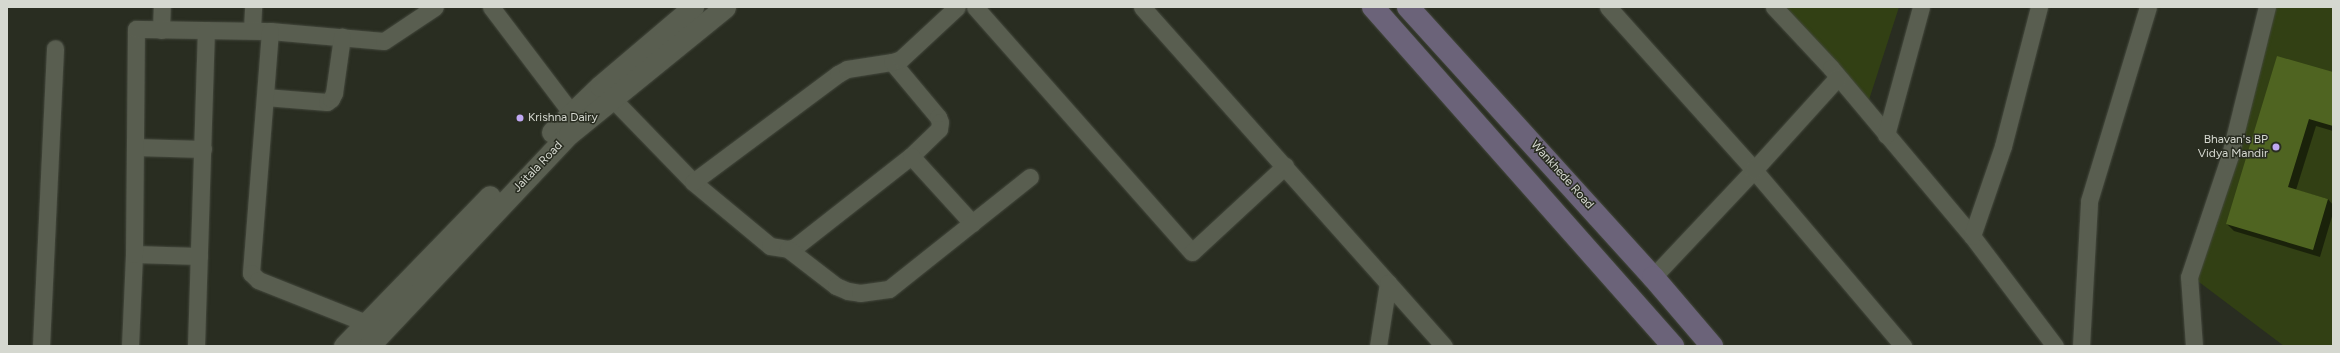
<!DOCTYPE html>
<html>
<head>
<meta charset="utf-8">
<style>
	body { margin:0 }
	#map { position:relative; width:2340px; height:353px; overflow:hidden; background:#292d21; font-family:Figtree,sans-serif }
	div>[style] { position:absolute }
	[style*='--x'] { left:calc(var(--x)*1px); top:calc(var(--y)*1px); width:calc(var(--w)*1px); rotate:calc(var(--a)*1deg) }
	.green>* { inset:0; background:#324014 }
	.shadow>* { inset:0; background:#0007 }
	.building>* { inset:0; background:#4f6421 }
	.roads { filter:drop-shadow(0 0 1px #44483d) drop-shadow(0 0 1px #44483d) }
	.minor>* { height:17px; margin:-8.5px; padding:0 8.5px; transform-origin:8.5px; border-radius:8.5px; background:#595e50 }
	.tertiary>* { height:21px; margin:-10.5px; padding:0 10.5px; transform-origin:10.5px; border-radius:10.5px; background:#595e50 }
	.secondary>* { height:22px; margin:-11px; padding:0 11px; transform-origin:11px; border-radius:11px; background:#6b6379 }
	.dots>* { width:11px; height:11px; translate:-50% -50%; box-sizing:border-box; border:2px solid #292d21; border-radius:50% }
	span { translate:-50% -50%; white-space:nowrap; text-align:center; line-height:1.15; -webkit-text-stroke:3px #292d21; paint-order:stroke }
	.poi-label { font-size:12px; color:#d5d8d0 }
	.left { translate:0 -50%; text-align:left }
	.right { translate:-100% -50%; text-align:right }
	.street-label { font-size:12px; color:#d5d8d0 }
	.frame { position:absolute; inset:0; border:8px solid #d5d8d0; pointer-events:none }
</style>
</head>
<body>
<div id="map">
	<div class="green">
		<div style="clip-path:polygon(1779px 7px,1899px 7px,1867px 106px)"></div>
		<div style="clip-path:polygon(2275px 7px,2333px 7px,2333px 346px,2284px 346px,2195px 279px)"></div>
	</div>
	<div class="shadow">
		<div style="clip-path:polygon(2333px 73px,2333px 131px,2316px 126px,2296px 190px,2328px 199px,2333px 205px,2333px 213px,2320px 257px,2234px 231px,2227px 224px)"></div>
	</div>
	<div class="building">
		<div style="clip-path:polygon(2277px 56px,2333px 72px,2333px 126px,2309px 119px,2288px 187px,2328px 199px,2313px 250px,2226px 224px)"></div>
	</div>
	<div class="roads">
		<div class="minor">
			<div style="--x:491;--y:7;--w:146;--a:52.8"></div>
			<div style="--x:975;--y:7;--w:327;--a:48.5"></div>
			<div style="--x:1192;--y:252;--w:127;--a:-42.8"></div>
			<div style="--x:1142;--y:7;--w:370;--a:48.3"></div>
			<div style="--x:1608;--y:7;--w:219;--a:48.1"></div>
			<div style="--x:1754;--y:170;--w:231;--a:49.7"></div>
			<div style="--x:1774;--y:7;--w:83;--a:46.9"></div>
			<div style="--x:1831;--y:68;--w:219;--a:50"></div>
			<div style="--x:1972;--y:236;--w:138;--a:53"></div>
			<div style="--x:252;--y:29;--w:22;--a:-87"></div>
			<div style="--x:161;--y:30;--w:23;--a:-88"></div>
			<div style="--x:270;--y:31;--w:114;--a:5"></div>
			<div style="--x:384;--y:41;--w:61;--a:-33.7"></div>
			<div style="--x:892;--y:62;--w:72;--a:50.1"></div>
			<div style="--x:938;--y:117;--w:5;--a:68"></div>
			<div style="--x:940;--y:122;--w:7;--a:98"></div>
			<div style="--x:939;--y:129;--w:39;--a:136"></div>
			<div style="--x:604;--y:90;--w:128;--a:45.9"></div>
			<div style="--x:693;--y:182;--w:100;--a:39.7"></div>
			<div style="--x:770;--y:246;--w:18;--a:9"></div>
			<div style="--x:788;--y:249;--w:7;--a:-16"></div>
			<div style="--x:795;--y:247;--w:147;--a:-38.1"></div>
			<div style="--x:911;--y:156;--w:91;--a:47.7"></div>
			<div style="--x:265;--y:97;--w:62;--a:4.6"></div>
			<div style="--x:327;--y:102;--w:5;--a:-37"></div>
			<div style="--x:331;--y:99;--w:7;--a:-63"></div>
			<div style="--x:334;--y:93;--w:57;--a:-81.9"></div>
			<div style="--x:1886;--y:135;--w:133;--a:-74.7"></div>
			<div style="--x:135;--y:147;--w:68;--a:1.7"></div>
			<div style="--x:693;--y:182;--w:181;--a:-36.7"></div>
			<div style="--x:838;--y:74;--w:10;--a:-29"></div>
			<div style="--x:847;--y:69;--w:46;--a:-8.8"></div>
			<div style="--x:892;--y:62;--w:9;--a:-18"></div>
			<div style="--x:901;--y:59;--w:76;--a:-42.9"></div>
			<div style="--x:1972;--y:236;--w:95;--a:-71"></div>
			<div style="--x:2003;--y:146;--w:144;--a:-75.5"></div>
			<div style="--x:788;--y:249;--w:61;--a:37.6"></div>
			<div style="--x:836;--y:286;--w:13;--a:23"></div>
			<div style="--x:848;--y:291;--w:12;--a:9"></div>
			<div style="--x:860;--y:293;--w:29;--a:-8"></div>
			<div style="--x:889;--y:289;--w:180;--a:-38.5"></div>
			<div style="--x:134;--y:254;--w:65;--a:1.8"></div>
			<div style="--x:1653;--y:277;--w:147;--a:-46.7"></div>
			<div style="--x:1754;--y:170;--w:125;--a:-47.9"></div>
			<div style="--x:41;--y:346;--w:298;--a:-87.3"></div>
			<div style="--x:130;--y:346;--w:92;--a:-87.5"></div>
			<div style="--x:134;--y:254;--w:225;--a:-89.5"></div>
			<div style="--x:136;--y:29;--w:134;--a:0.9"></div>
			<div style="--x:270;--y:31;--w:243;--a:94.5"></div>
			<div style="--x:251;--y:273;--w:10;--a:45"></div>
			<div style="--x:258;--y:280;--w:116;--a:21.7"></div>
			<div style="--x:196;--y:346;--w:316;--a:-88.2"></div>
			<div style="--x:1378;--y:346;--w:64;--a:-81"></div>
			<div style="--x:1388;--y:283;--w:84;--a:48.4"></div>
			<div style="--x:2081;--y:346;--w:145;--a:-86.8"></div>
			<div style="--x:2089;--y:201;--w:203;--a:-73.1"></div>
			<div style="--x:2194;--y:346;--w:69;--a:-94.1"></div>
			<div style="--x:2189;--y:277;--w:129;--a:-71.4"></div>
			<div style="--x:2230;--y:155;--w:153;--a:-76"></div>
		</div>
		<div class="tertiary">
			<div style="--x:552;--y:132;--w:66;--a:-43.8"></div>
			<div style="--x:600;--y:86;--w:122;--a:-40.3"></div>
			<div style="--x:344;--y:346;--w:209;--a:-45.8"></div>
			<div style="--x:369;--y:346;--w:291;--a:-46.7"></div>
			<div style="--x:569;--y:134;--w:201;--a:-39.1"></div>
		</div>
		<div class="secondary">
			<div style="--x:1373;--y:7;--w:453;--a:48.5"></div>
			<div style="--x:1408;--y:7;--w:365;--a:47.8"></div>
			<div style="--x:1653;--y:277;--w:91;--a:49.5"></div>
		</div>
	</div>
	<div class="dots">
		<div style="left:520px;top:118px;background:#c0a8f3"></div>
		<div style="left:2276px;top:147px;background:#c0a8f3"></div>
	</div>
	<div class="poi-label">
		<span class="left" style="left:528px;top:118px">Krishna Dairy</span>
		<span class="right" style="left:2268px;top:147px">Bhavan's BP<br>Vidya Mandir</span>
	</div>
	<div class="street-label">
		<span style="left:538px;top:167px;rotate:-46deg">Jaitala Road</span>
		<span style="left:1562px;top:175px;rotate:48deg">Wankhede Road</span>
	</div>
	<div class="frame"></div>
</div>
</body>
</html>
